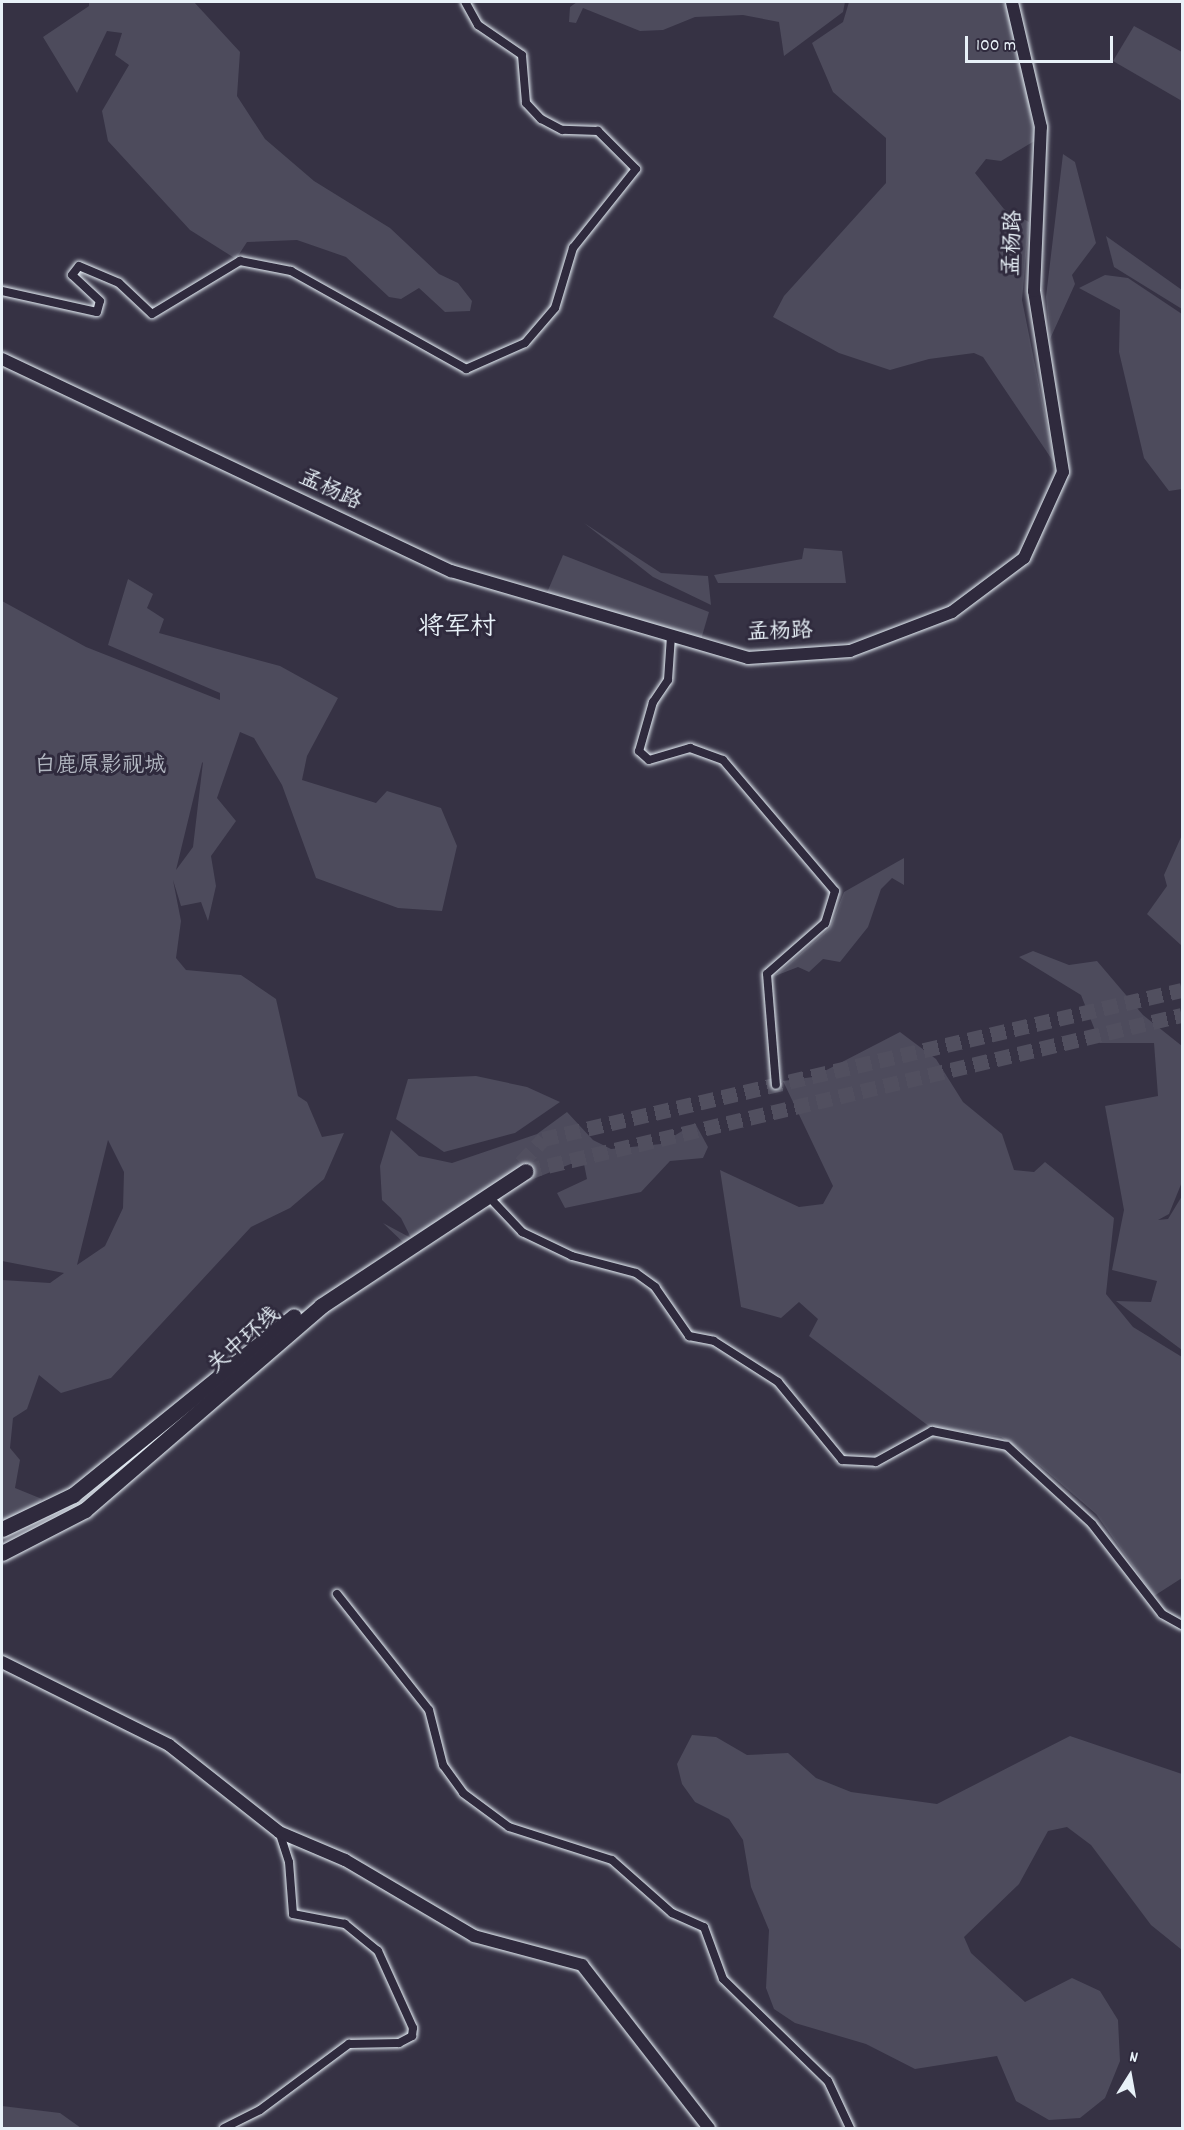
<!DOCTYPE html>
<html>
<head>
<meta charset="utf-8">
<style>
	body { margin:0 }
	#map { position:relative; width:1184px; height:2130px; overflow:hidden; background:#363244; font-family:Dekko,"LXGW WenKai TC",sans-serif }
	div>[style] { position:absolute }
	[style*='--x'] { left:calc(var(--x)*1px); top:calc(var(--y)*1px); width:calc(var(--w)*1px); rotate:calc(var(--a)*1deg) }
	.green>* { inset:0; background:#4d4b5c }
	.highway-tunnel>* { height:15px; margin-top:-7.5px; transform-origin:0; background:repeating-linear-gradient(90deg,#514f5f 0 15px,transparent 0 23px) }
	.roads { filter:drop-shadow(0 0 2px #e8f1f8) drop-shadow(0 0 2px #e8f1f8) }
	.street>* { height:8px; margin:-4px; padding:0 4px; transform-origin:4px; border-radius:4px; background:#2f2a3d }
	.secondary>* { height:12px; margin:-6px; padding:0 6px; transform-origin:6px; border-radius:6px; background:#2f2a3d }
	.highway>* { height:15px; margin:-7.5px; padding:0 7.5px; transform-origin:7.5px; border-radius:7.5px; background:#2f2a3d }
	span { translate:-50% -50%; white-space:nowrap; text-align:center; line-height:1.15; -webkit-text-stroke:6px #2f2a3d; paint-order:stroke }
	.street-label { font-size:22px; color:#e8f1f8 }
	.park-label { font-size:22px; color:#b2b7c1 }
	.quarter-label { font-size:26px; color:#e8f1f8 }
	.frame { position:absolute; inset:0; border:3px solid #e8f1f8; pointer-events:none }
	.north { position:absolute; left:1100px; top:2046px; width:60px; height:60px; -webkit-text-stroke:4px #2f2a3d; paint-order:stroke; rotate:11deg; font-size:16px; font-weight:700; line-height:24px; text-align:center; color:#e8f1f8 }
	.north::after { content:''; display:block; margin:auto; width:21px; height:27px; background:#e8f1f8; clip-path:polygon(50% 0,100% 100%,50% 72%,0 100%) }
	.scale { position:absolute; left:965px; top:36px; width:148px; height:27px; box-sizing:border-box; border:3px solid #e8f1f8; border-top:0; padding-left:8px; font-size:18px; line-height:21px; white-space:nowrap; color:#e8f1f8; -webkit-text-stroke:4px #2f2a3d; paint-order:stroke }
</style>
</head>
<body>
<div id="map">
	<div class="green">
		<div style="clip-path:polygon(89px 2px,194px 2px,240px 52px,237px 96px,265px 139px,314px 181px,390px 228px,439px 274px,458px 283px,472px 301px,470px 311px,445px 312px,419px 288px,401px 299px,389px 297px,346px 257px,297px 240px,247px 242px,236px 259px,190px 230px,108px 141px,102px 111px,129px 65px,115px 55px,122px 33px,107px 31px,77px 93px,43px 37px,89px 6px)"></div>
		<div style="clip-path:polygon(577px 2px,845px 2px,843px 12px,784px 56px,779px 22px,743px 15px,695px 17px,663px 30px,640px 31px,583px 8px,576px 23px,569px 22px,570px 7px)"></div>
		<div style="clip-path:polygon(849px 2px,1009px 2px,1036px 140px,1001px 161px,986px 159px,975px 173px,1004px 209px,1029px 222px,1022px 300px,1055px 464px,983px 357px,974px 353px,929px 359px,890px 370px,839px 353px,773px 317px,784px 296px,886px 183px,886px 138px,833px 92px,812px 43px,843px 22px)"></div>
		<div style="clip-path:polygon(1134px 26px,1182px 52px,1182px 101px,1113px 61px)"></div>
		<div style="clip-path:polygon(1063px 154px,1075px 162px,1096px 243px,1072px 275px,1075px 284px,1050px 339px,1046px 297px)"></div>
		<div style="clip-path:polygon(1106px 236px,1182px 290px,1182px 309px,1114px 267px)"></div>
		<div style="clip-path:polygon(1105px 275px,1128px 278px,1182px 314px,1182px 489px,1169px 491px,1144px 458px,1119px 352px,1120px 310px,1079px 288px)"></div>
		<div style="clip-path:polygon(584px 523px,661px 573px,708px 576px,711px 605px,653px 577px)"></div>
		<div style="clip-path:polygon(804px 548px,842px 551px,846px 583px,718px 583px,714px 575px,802px 559px)"></div>
		<div style="clip-path:polygon(563px 555px,709px 612px,700px 643px,546px 595px)"></div>
		<div style="clip-path:polygon(evenodd,128px 579px,153px 594px,147px 608px,164px 619px,159px 633px,280px 666px,338px 698px,307px 756px,302px 780px,376px 803px,387px 791px,441px 808px,457px 846px,442px 911px,398px 908px,316px 878px,282px 785px,254px 738px,240px 732px,217px 798px,236px 821px,211px 856px,216px 886px,208px 921px,201px 902px,181px 906px,173px 880px,181px 921px,176px 958px,186px 970px,241px 975px,276px 999px,298px 1096px,307px 1102px,322px 1137px,344px 1133px,324px 1179px,290px 1208px,251px 1227px,111px 1378px,61px 1393px,39px 1375px,27px 1409px,13px 1418px,10px 1448px,20px 1460px,15px 1488px,42px 1499px,28px 1522px,16px 1531px,2px 1528px,2px 1280px,50px 1283px,64px 1273px,2px 1261px,2px 601px,86px 647px,220px 700px,220px 693px,108px 645px,128px 579px,203px 762px,193px 847px,176px 870px,202px 763px,203px 762px,128px 579px,108px 1140px,124px 1172px,123px 1208px,105px 1246px,77px 1265px,108px 1140px)"></div>
		<div style="clip-path:polygon(1182px 835px,1182px 946px,1147px 914px,1167px 886px,1164px 875px)"></div>
		<div style="clip-path:polygon(904px 858px,904px 885px,892px 878px,881px 889px,868px 927px,840px 962px,823px 959px,809px 972px,798px 967px,775px 976px,830px 928px,844px 892px)"></div>
		<div style="clip-path:polygon(1033px 951px,1069px 965px,1097px 961px,1143px 1015px,1182px 1046px,1182px 1182px,1169px 1214px,1158px 1220px,1168px 1219px,1182px 1196px,1182px 1350px,1116px 1301px,1151px 1302px,1157px 1281px,1112px 1270px,1124px 1210px,1105px 1106px,1158px 1096px,1154px 1043px,1100px 1043px,1081px 995px,1019px 957px)"></div>
		<div style="clip-path:polygon(900px 1032px,936px 1059px,963px 1102px,1002px 1134px,1014px 1170px,1034px 1172px,1045px 1162px,1114px 1218px,1106px 1294px,1133px 1327px,1182px 1357px,1182px 1578px,1154px 1596px,1096px 1514px,1024px 1452px,1001px 1437px,930px 1427px,809px 1336px,818px 1319px,799px 1302px,781px 1318px,741px 1307px,720px 1170px,799px 1207px,823px 1204px,833px 1186px,783px 1081px,813px 1077px)"></div>
		<div style="clip-path:polygon(476px 1076px,527px 1087px,560px 1102px,515px 1133px,444px 1152px,396px 1119px,408px 1079px)"></div>
		<div style="clip-path:polygon(567px 1112px,593px 1140px,611px 1149px,661px 1144px,695px 1123px,708px 1147px,703px 1158px,670px 1161px,641px 1192px,565px 1208px,557px 1193px,587px 1179px,583px 1159px,511px 1188px,407px 1246px,383px 1223px,411px 1238px,401px 1218px,382px 1200px,380px 1166px,391px 1130px,419px 1156px,452px 1163px,537px 1134px)"></div>
		<div style="clip-path:polygon(692px 1735px,716px 1737px,747px 1755px,788px 1753px,816px 1778px,851px 1792px,937px 1804px,1070px 1736px,1182px 1774px,1182px 1950px,1151px 1925px,1091px 1845px,1067px 1827px,1048px 1831px,1019px 1884px,964px 1937px,971px 1953px,1025px 2002px,1072px 1978px,1100px 1991px,1118px 2020px,1120px 2061px,1105px 2098px,1080px 2118px,1049px 2120px,1016px 2101px,997px 2056px,915px 2069px,866px 2044px,795px 2023px,774px 2009px,766px 1988px,769px 1930px,751px 1887px,743px 1840px,729px 1819px,695px 1802px,682px 1784px,677px 1764px)"></div>
		<div style="clip-path:polygon(2px 2106px,60px 2113px,81px 2128px,2px 2128px)"></div>
	</div>
	<div class="highway-tunnel">
		<div style="--x:521;--y:1163;--w:33;--a:-47"></div>
		<div style="--x:543;--y:1139;--w:656;--a:-13.13"></div>
		<div style="--x:526;--y:1171;--w:674;--a:-13.38"></div>
	</div>
	<div class="roads">
		<div class="street">
			<div style="--x:2;--y:291;--w:97;--a:12.5"></div>
			<div style="--x:97;--y:312;--w:11;--a:-75"></div>
			<div style="--x:100;--y:301;--w:38;--a:-137"></div>
			<div style="--x:72;--y:275;--w:11;--a:-52"></div>
			<div style="--x:79;--y:266;--w:43;--a:23"></div>
			<div style="--x:119;--y:283;--w:45;--a:43.2"></div>
			<div style="--x:152;--y:314;--w:103;--a:-31.1"></div>
			<div style="--x:240;--y:261;--w:52;--a:11.1"></div>
			<div style="--x:291;--y:271;--w:201;--a:29.2"></div>
			<div style="--x:466;--y:369;--w:64;--a:-23.8"></div>
			<div style="--x:525;--y:343;--w:46;--a:-49.4"></div>
			<div style="--x:555;--y:308;--w:63;--a:-73.3"></div>
			<div style="--x:573;--y:248;--w:101;--a:-51.4"></div>
			<div style="--x:636;--y:169;--w:54;--a:-135"></div>
			<div style="--x:598;--y:131;--w:36;--a:-178"></div>
			<div style="--x:562;--y:130;--w:24;--a:-152"></div>
			<div style="--x:541;--y:119;--w:22;--a:-133"></div>
			<div style="--x:526;--y:103;--w:48;--a:-94.8"></div>
			<div style="--x:522;--y:55;--w:53;--a:-145.7"></div>
			<div style="--x:478;--y:25;--w:26;--a:-119"></div>
			<div style="--x:671;--y:636;--w:44;--a:93.9"></div>
			<div style="--x:668;--y:680;--w:27;--a:124"></div>
			<div style="--x:653;--y:702;--w:51;--a:105.9"></div>
			<div style="--x:639;--y:751;--w:13;--a:42"></div>
			<div style="--x:649;--y:760;--w:43;--a:-16.3"></div>
			<div style="--x:690;--y:748;--w:35;--a:20"></div>
			<div style="--x:723;--y:760;--w:172;--a:49.5"></div>
			<div style="--x:835;--y:891;--w:34;--a:107"></div>
			<div style="--x:825;--y:923;--w:77;--a:138.7"></div>
			<div style="--x:767;--y:974;--w:111;--a:85.4"></div>
			<div style="--x:488;--y:1196;--w:50;--a:46.6"></div>
			<div style="--x:522;--y:1232;--w:55;--a:25.6"></div>
			<div style="--x:572;--y:1256;--w:66;--a:14.9"></div>
			<div style="--x:636;--y:1273;--w:24;--a:36"></div>
			<div style="--x:655;--y:1287;--w:60;--a:55.2"></div>
			<div style="--x:689;--y:1336;--w:25;--a:11"></div>
			<div style="--x:714;--y:1341;--w:76;--a:32.6"></div>
			<div style="--x:778;--y:1382;--w:101;--a:50.6"></div>
			<div style="--x:842;--y:1460;--w:34;--a:3"></div>
			<div style="--x:876;--y:1462;--w:64;--a:-29"></div>
			<div style="--x:932;--y:1431;--w:76;--a:11.3"></div>
			<div style="--x:1007;--y:1446;--w:115;--a:42.5"></div>
			<div style="--x:1092;--y:1524;--w:114;--a:52.1"></div>
			<div style="--x:1162;--y:1614;--w:23;--a:29"></div>
			<div style="--x:337;--y:1594;--w:148;--a:51.6"></div>
			<div style="--x:429;--y:1710;--w:57;--a:75.7"></div>
			<div style="--x:443;--y:1765;--w:34;--a:54"></div>
			<div style="--x:463;--y:1793;--w:57;--a:36.5"></div>
			<div style="--x:509;--y:1827;--w:108;--a:17.8"></div>
			<div style="--x:612;--y:1860;--w:80;--a:41.5"></div>
			<div style="--x:672;--y:1913;--w:35;--a:24"></div>
			<div style="--x:704;--y:1927;--w:55;--a:69.9"></div>
			<div style="--x:723;--y:1979;--w:146;--a:44.2"></div>
			<div style="--x:828;--y:2081;--w:52;--a:64.9"></div>
			<div style="--x:224;--y:2128;--w:40;--a:-26.6"></div>
			<div style="--x:260;--y:2110;--w:111;--a:-36.6"></div>
			<div style="--x:349;--y:2044;--w:50;--a:-1.1"></div>
			<div style="--x:399;--y:2043;--w:15;--a:-28"></div>
			<div style="--x:412;--y:2036;--w:8;--a:-83"></div>
			<div style="--x:413;--y:2028;--w:85;--a:-114.4"></div>
			<div style="--x:378;--y:1951;--w:43;--a:-140.7"></div>
			<div style="--x:345;--y:1924;--w:53;--a:-169.1"></div>
			<div style="--x:293;--y:1914;--w:52;--a:-94.4"></div>
			<div style="--x:289;--y:1862;--w:32;--a:-108"></div>
		</div>
		<div class="secondary">
			<div style="--x:2;--y:359;--w:497;--a:25.3"></div>
			<div style="--x:451;--y:571;--w:309;--a:16.3"></div>
			<div style="--x:748;--y:658;--w:102;--a:-3.9"></div>
			<div style="--x:850;--y:651;--w:109;--a:-20.9"></div>
			<div style="--x:952;--y:612;--w:90;--a:-36.9"></div>
			<div style="--x:1024;--y:558;--w:94;--a:-65.6"></div>
			<div style="--x:1063;--y:472;--w:183;--a:-99.1"></div>
			<div style="--x:1034;--y:291;--w:164;--a:-87.6"></div>
			<div style="--x:1041;--y:127;--w:128;--a:-103.1"></div>
			<div style="--x:2;--y:1662;--w:186;--a:26.4"></div>
			<div style="--x:169;--y:1745;--w:140;--a:38.3"></div>
			<div style="--x:279;--y:1832;--w:72;--a:23"></div>
			<div style="--x:345;--y:1860;--w:150;--a:30.5"></div>
			<div style="--x:474;--y:1936;--w:112;--a:15"></div>
			<div style="--x:582;--y:1965;--w:207;--a:52.1"></div>
		</div>
		<div class="highway">
			<div style="--x:2;--y:1529;--w:79;--a:-25.6"></div>
			<div style="--x:73;--y:1495;--w:284;--a:-39"></div>
			<div style="--x:2;--y:1553;--w:93;--a:-27.4"></div>
			<div style="--x:85;--y:1510;--w:312;--a:-40.8"></div>
			<div style="--x:321;--y:1306;--w:245;--a:-33.4"></div>
		</div>
	</div>
	<div class="street-label">
		<span style="left:1014px;top:243px;rotate:-88deg">孟杨路</span>
		<span style="left:330px;top:491px;rotate:25deg">孟杨路</span>
		<span style="left:780px;top:633px;rotate:-2deg">孟杨路</span>
		<span style="left:245px;top:1341px;rotate:-41deg">关中环线</span>
	</div>
	<div class="park-label">
		<span style="left:100px;top:767px">白鹿原影视城</span>
	</div>
	<div class="quarter-label">
		<span style="left:457px;top:629px">将军村</span>
	</div>
	<div class="frame"></div>
	<div class="north">N</div>
	<div class="scale">100 m</div>
</div>
</body>
</html>
